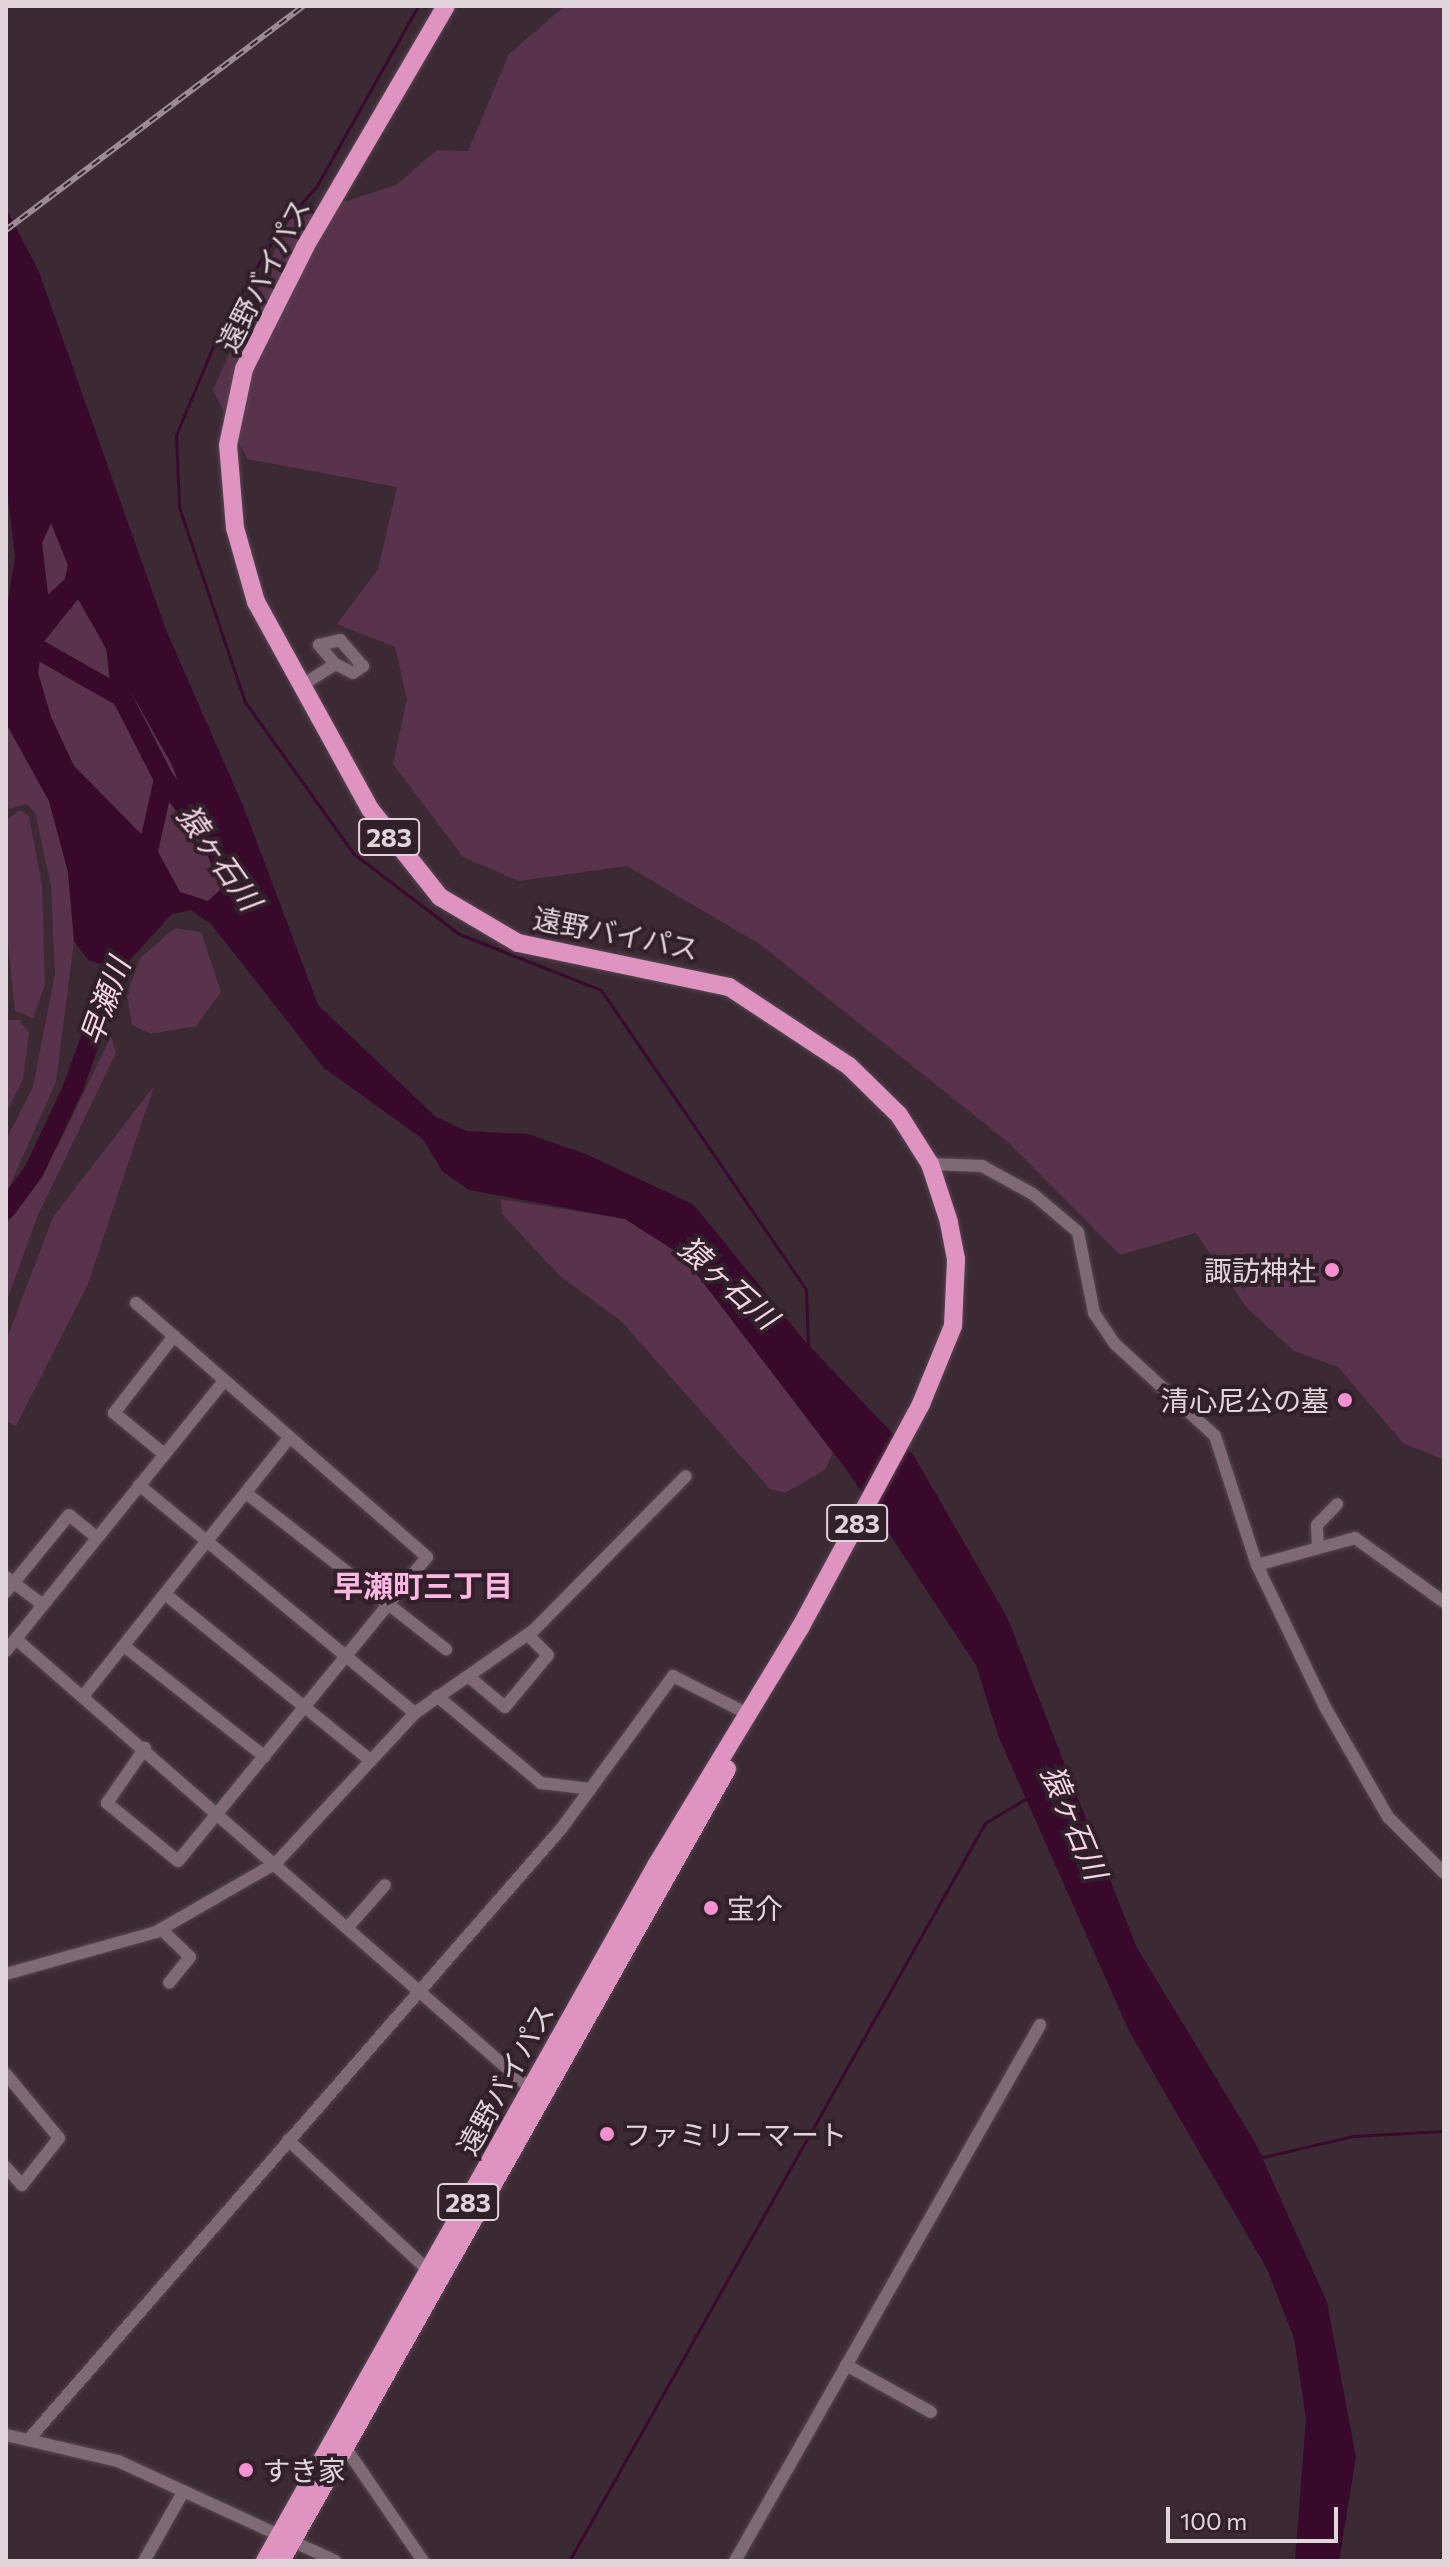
<!DOCTYPE html>
<html>
<head>
<meta charset="utf-8">
<style>
	body { margin:0 }
	#map { position:relative; width:1450px; height:2567px; overflow:hidden; background:#3b2934; font-family:Commissioner,"Noto Sans JP",sans-serif }
	div>[style] { position:absolute }
	[style*='--x'] { left:calc(var(--x)*1px); top:calc(var(--y)*1px); width:calc(var(--w)*1px); rotate:calc(var(--a)*1deg) }
	.green>* { inset:0; background:#59334b }
	.water>* { inset:0; background:#38092a }
	.stream>* { height:3px; margin:-1.5px; padding:0 1.5px; transform-origin:1.5px; border-radius:1.5px; background:#38092a }
	.river>* { height:20px; margin:-10px; padding:0 10px; transform-origin:10px; border-radius:10px; background:#38092a }
	.roads { filter:drop-shadow(0 0 2px #54454e) drop-shadow(0 0 2px #54454e) }
	.minor>* { height:12px; margin:-6px; padding:0 6px; transform-origin:6px; border-radius:6px; background:#7e6975 }
	.highway>* { height:18px; margin:-9px; padding:0 9px; transform-origin:9px; border-radius:9px; background:#de93c1 }
	.rail>* { height:6px; margin-top:-3px; transform-origin:0; background:repeating-linear-gradient(90deg,#31202a 0 9px,#9a8b94 0 18px); box-sizing:border-box; border-block:2px solid #9a8b94 }
	.dots>* { width:22px; height:22px; translate:-50% -50%; box-sizing:border-box; border:4px solid #31202a; border-radius:50% }
	span { translate:-50% -50%; white-space:nowrap; text-align:center; line-height:1.15; -webkit-text-stroke:8px #31202a; paint-order:stroke }
	.shield-label span { padding:2px 6px; background:#31202a; border:2px solid; border-radius:6px; -webkit-text-stroke-width:0 }
	.shield-label { font-size:26px; color:#e1d5dc; font-weight:700 }
	.street-label { font-size:28px; color:#e1d5dc }
	.poi-label { font-size:28px; color:#e1d5dc }
	.right { translate:-100% -50%; text-align:right }
	.left { translate:0 -50%; text-align:left }
	.water-label { font-size:30px; color:#f8d6e9; font-style:italic }
	.neighbourhood-label { font-size:30px; color:#ffb6e2; font-weight:700 }
	.frame { position:absolute; inset:0; border:8px solid #e1d5dc; pointer-events:none }
	.scale { position:absolute; left:1166px; top:2507px; width:172px; height:36px; box-sizing:border-box; border:4px solid #e1d5dc; border-top:0; padding-left:10px; font-size:24px; line-height:28px; white-space:nowrap; color:#e1d5dc; -webkit-text-stroke:6px #31202a; paint-order:stroke }
</style>
</head>
<body>
<div id="map">
	<div class="green">
		<div style="clip-path:polygon(565px 6px,1444px 6px,1444px 1460px,1403px 1443px,1338px 1367px,1294px 1351px,1247px 1308px,1196px 1233px,1120px 1255px,1009px 1143px,761px 945px,627px 866px,519px 881px,463px 857px,393px 764px,407px 699px,395px 647px,337px 624px,378px 569px,397px 487px,247px 459px,213px 390px,289px 220px,396px 185px,437px 150px,468px 151px,509px 54px)"></div>
		<div style="clip-path:polygon(51px 523px,68px 565px,65px 579px,48px 595px,42px 543px)"></div>
		<div style="clip-path:polygon(78px 599px,171px 763px,221px 889px,208px 901px,180px 892px,157px 850px,74px 766px,51px 717px,38px 673px,42px 644px)"></div>
		<div style="clip-path:polygon(6px 724px,49px 801px,68px 872px,74px 941px,56px 1082px,6px 1194px,6px 1140px,33px 1087px,55px 974px,51px 886px,35px 812px,26px 804px,6px 810px)"></div>
		<div style="clip-path:polygon(20px 810px,29px 816px,42px 885px,45px 985px,33px 1018px,15px 1011px,6px 923px,6px 820px)"></div>
		<div style="clip-path:polygon(175px 928px,201px 932px,221px 992px,196px 1026px,151px 1034px,132px 1025px,127px 995px,140px 958px)"></div>
		<div style="clip-path:polygon(6px 1020px,19px 1020px,29px 1033px,23px 1079px,6px 1114px)"></div>
		<div style="clip-path:polygon(111px 1036px,116px 1053px,38px 1215px,6px 1303px,6px 1225px,59px 1144px)"></div>
		<div style="clip-path:polygon(154px 1086px,88px 1284px,16px 1426px,6px 1421px,6px 1341px,53px 1217px)"></div>
		<div style="clip-path:polygon(501px 1199px,625px 1219px,683px 1256px,833px 1453px,825px 1470px,785px 1493px,770px 1489px,621px 1321px,559px 1275px,502px 1214px)"></div>
	</div>
	<div class="water">
		<div style="clip-path:polygon(evenodd,6px 208px,39px 272px,166px 630px,244px 808px,318px 1005px,436px 1117px,466px 1131px,528px 1134px,586px 1154px,694px 1205px,803px 1339px,914px 1456px,1007px 1617px,1136px 1946px,1256px 2144px,1327px 2302px,1356px 2457px,1339px 2561px,1295px 2561px,1306px 2419px,1294px 2338px,1267px 2269px,1129px 2031px,999px 1738px,976px 1665px,849px 1473px,683px 1256px,625px 1219px,469px 1190px,442px 1171px,424px 1140px,324px 1068px,211px 924px,191px 910px,172px 914px,120px 971px,88px 960px,74px 941px,68px 872px,49px 801px,6px 723px,6px 613px,15px 557px,6px 480px,6px 208px,51px 523px,68px 565px,65px 579px,48px 595px,42px 543px,51px 523px,6px 208px,78px 599px,171px 763px,221px 889px,208px 901px,180px 892px,157px 850px,74px 766px,51px 717px,38px 673px,42px 644px,78px 599px)"></div>
	</div>
	<div class="stream">
		<div style="--x:418;--y:6;--w:208;--a:119.4"></div>
		<div style="--x:316;--y:187;--w:51;--a:131.8"></div>
		<div style="--x:282;--y:225;--w:117;--a:121"></div>
		<div style="--x:222;--y:325;--w:119;--a:112.7"></div>
		<div style="--x:176;--y:435;--w:72;--a:87.6"></div>
		<div style="--x:179;--y:507;--w:206;--a:71.3"></div>
		<div style="--x:245;--y:702;--w:187;--a:54.4"></div>
		<div style="--x:354;--y:854;--w:132;--a:37.3"></div>
		<div style="--x:459;--y:934;--w:153;--a:21.5"></div>
		<div style="--x:601;--y:990;--w:363;--a:55.6"></div>
		<div style="--x:806;--y:1289;--w:58;--a:88"></div>
		<div style="--x:1263;--y:2157;--w:92;--a:-13.1"></div>
		<div style="--x:1353;--y:2136;--w:91;--a:-3.1"></div>
		<div style="--x:569;--y:2561;--w:847;--a:-60.59"></div>
		<div style="--x:985;--y:1823;--w:49;--a:-30.8"></div>
	</div>
	<div class="river">
		<div style="--x:6;--y:631;--w:133;--a:29.6"></div>
		<div style="--x:116;--y:647;--w:50;--a:83.2"></div>
		<div style="--x:122;--y:697;--w:92;--a:62.9"></div>
		<div style="--x:164;--y:779;--w:73;--a:52.2"></div>
		<div style="--x:144;--y:869;--w:92;--a:-77.5"></div>
		<div style="--x:6;--y:1209;--w:47;--a:-53.6"></div>
		<div style="--x:34;--y:1171;--w:92;--a:-64.8"></div>
		<div style="--x:73;--y:1088;--w:151;--a:-70.2"></div>
	</div>
	<div class="roads">
		<div class="minor">
			<div style="--x:302;--y:685;--w:39;--a:-32"></div>
			<div style="--x:335;--y:664;--w:25;--a:-130"></div>
			<div style="--x:319;--y:645;--w:22;--a:-13"></div>
			<div style="--x:340;--y:640;--w:35;--a:49"></div>
			<div style="--x:363;--y:666;--w:12;--a:145"></div>
			<div style="--x:353;--y:673;--w:20;--a:-153"></div>
			<div style="--x:930;--y:1164;--w:52;--a:2.2"></div>
			<div style="--x:982;--y:1166;--w:58;--a:28.8"></div>
			<div style="--x:1033;--y:1194;--w:59;--a:40.2"></div>
			<div style="--x:1078;--y:1232;--w:83;--a:78.8"></div>
			<div style="--x:1094;--y:1313;--w:37;--a:56"></div>
			<div style="--x:1115;--y:1344;--w:136;--a:42.6"></div>
			<div style="--x:1215;--y:1436;--w:136;--a:72"></div>
			<div style="--x:1257;--y:1565;--w:157;--a:64.4"></div>
			<div style="--x:1325;--y:1707;--w:127;--a:60.2"></div>
			<div style="--x:1388;--y:1817;--w:79;--a:45"></div>
			<div style="--x:136;--y:1303;--w:386;--a:41.1"></div>
			<div style="--x:427;--y:1557;--w:393;--a:129.3"></div>
			<div style="--x:178;--y:1861;--w:92;--a:-140.8"></div>
			<div style="--x:107;--y:1803;--w:67;--a:-55.4"></div>
			<div style="--x:164;--y:1454;--w:65;--a:-140.6"></div>
			<div style="--x:114;--y:1413;--w:98;--a:-52.1"></div>
			<div style="--x:139;--y:1485;--w:358;--a:39.6"></div>
			<div style="--x:246;--y:1493;--w:254;--a:38"></div>
			<div style="--x:1318;--y:1547;--w:22;--a:-93"></div>
			<div style="--x:1317;--y:1525;--w:29;--a:-46"></div>
			<div style="--x:1257;--y:1565;--w:102;--a:-15.4"></div>
			<div style="--x:1355;--y:1538;--w:110;--a:35.7"></div>
			<div style="--x:6;--y:1577;--w:46;--a:37.1"></div>
			<div style="--x:6;--y:1592;--w:99;--a:-50.7"></div>
			<div style="--x:69;--y:1515;--w:36;--a:39"></div>
			<div style="--x:165;--y:1594;--w:265;--a:39"></div>
			<div style="--x:16;--y:1639;--w:685;--a:41.15"></div>
			<div style="--x:124;--y:1646;--w:179;--a:38.2"></div>
			<div style="--x:6;--y:1651;--w:348;--a:-51.1"></div>
			<div style="--x:468;--y:1676;--w:48;--a:40"></div>
			<div style="--x:505;--y:1707;--w:67;--a:-50.4"></div>
			<div style="--x:548;--y:1655;--w:28;--a:-135"></div>
			<div style="--x:84;--y:1695;--w:330;--a:-51.4"></div>
			<div style="--x:437;--y:1696;--w:136;--a:39.9"></div>
			<div style="--x:541;--y:1783;--w:50;--a:6.8"></div>
			<div style="--x:347;--y:1928;--w:57;--a:-48.5"></div>
			<div style="--x:161;--y:1929;--w:40;--a:44"></div>
			<div style="--x:190;--y:1957;--w:33;--a:129"></div>
			<div style="--x:6;--y:1974;--w:156;--a:-15.6"></div>
			<div style="--x:156;--y:1932;--w:138;--a:-29.9"></div>
			<div style="--x:276;--y:1863;--w:205;--a:-47.2"></div>
			<div style="--x:415;--y:1713;--w:145;--a:-34.9"></div>
			<div style="--x:534;--y:1630;--w:216;--a:-45.4"></div>
			<div style="--x:6;--y:2074;--w:83;--a:50.4"></div>
			<div style="--x:59;--y:2138;--w:60;--a:128.2"></div>
			<div style="--x:22;--y:2185;--w:24;--a:-132"></div>
			<div style="--x:288;--y:2140;--w:192;--a:42.9"></div>
			<div style="--x:846;--y:2365;--w:97;--a:28.9"></div>
			<div style="--x:6;--y:2435;--w:115;--a:13.1"></div>
			<div style="--x:118;--y:2461;--w:239;--a:24.7"></div>
			<div style="--x:29;--y:2439;--w:809;--a:-48.91"></div>
			<div style="--x:561;--y:1829;--w:190;--a:-53.8"></div>
			<div style="--x:673;--y:1676;--w:84;--a:26.9"></div>
			<div style="--x:345;--y:2447;--w:138;--a:55.6"></div>
			<div style="--x:144;--y:2561;--w:77;--a:-60.4"></div>
			<div style="--x:735;--y:2561;--w:617;--a:-60.36"></div>
		</div>
		<div class="highway">
			<div style="--x:265;--y:2561;--w:800;--a:-60.65"></div>
			<div style="--x:657;--y:1864;--w:276;--a:-58.8"></div>
			<div style="--x:800;--y:1628;--w:255;--a:-61.6"></div>
			<div style="--x:921;--y:1404;--w:84;--a:-67.7"></div>
			<div style="--x:953;--y:1326;--w:67;--a:-87.4"></div>
			<div style="--x:956;--y:1259;--w:38;--a:-101"></div>
			<div style="--x:949;--y:1222;--w:61;--a:-108.1"></div>
			<div style="--x:930;--y:1164;--w:58;--a:-122.3"></div>
			<div style="--x:899;--y:1115;--w:70;--a:-135.6"></div>
			<div style="--x:849;--y:1066;--w:144;--a:-146.6"></div>
			<div style="--x:729;--y:987;--w:216;--a:-168.2"></div>
			<div style="--x:518;--y:943;--w:91;--a:-149.5"></div>
			<div style="--x:440;--y:897;--w:112;--a:-128.5"></div>
			<div style="--x:370;--y:809;--w:236;--a:-118.8"></div>
			<div style="--x:256;--y:602;--w:77;--a:-105.8"></div>
			<div style="--x:235;--y:528;--w:83;--a:-94.8"></div>
			<div style="--x:228;--y:445;--w:78;--a:-78.1"></div>
			<div style="--x:244;--y:369;--w:136;--a:-63.4"></div>
			<div style="--x:305;--y:247;--w:279;--a:-59.7"></div>
			<div style="--x:281;--y:2561;--w:909;--a:-60.61"></div>
		</div>
	</div>
	<div class="rail">
		<div style="--x:6;--y:230;--w:372;--a:-37"></div>
	</div>
	<div class="dots">
		<div style="left:1332px;top:1270px;background:#f690d0"></div>
		<div style="left:1345px;top:1400px;background:#f690d0"></div>
		<div style="left:711px;top:1908px;background:#f690d0"></div>
		<div style="left:607px;top:2134px;background:#f690d0"></div>
		<div style="left:246px;top:2470px;background:#f690d0"></div>
	</div>
	<div class="shield-label">
		<span style="left:389px;top:837px">283</span>
		<span style="left:857px;top:1523px">283</span>
		<span style="left:468px;top:2202px">283</span>
	</div>
	<div class="street-label">
		<span style="left:263px;top:275px;rotate:-63deg">遠野バイパス</span>
		<span style="left:616px;top:933px;rotate:11deg">遠野バイパス</span>
		<span style="left:505px;top:2079px;rotate:-61deg">遠野バイパス</span>
	</div>
	<div class="poi-label">
		<span class="right" style="left:1316px;top:1270px">諏訪神社</span>
		<span class="right" style="left:1329px;top:1400px">清心尼公の墓</span>
		<span class="left" style="left:727px;top:1908px">宝介</span>
		<span class="left" style="left:623px;top:2134px">ファミリーマート</span>
		<span class="left" style="left:262px;top:2470px">すき家</span>
	</div>
	<div class="water-label">
		<span style="left:220px;top:857px;rotate:55deg">猿ヶ石川</span>
		<span style="left:104px;top:1001px;rotate:-70deg">早瀬川</span>
		<span style="left:729px;top:1282px;rotate:42deg">猿ヶ石川</span>
		<span style="left:1075px;top:1822px;rotate:67deg">猿ヶ石川</span>
	</div>
	<div class="neighbourhood-label">
		<span style="left:423px;top:1585px">早瀬町三丁目</span>
	</div>
	<div class="frame"></div>
	<div class="scale">100 m</div>
</div>
</body>
</html>
